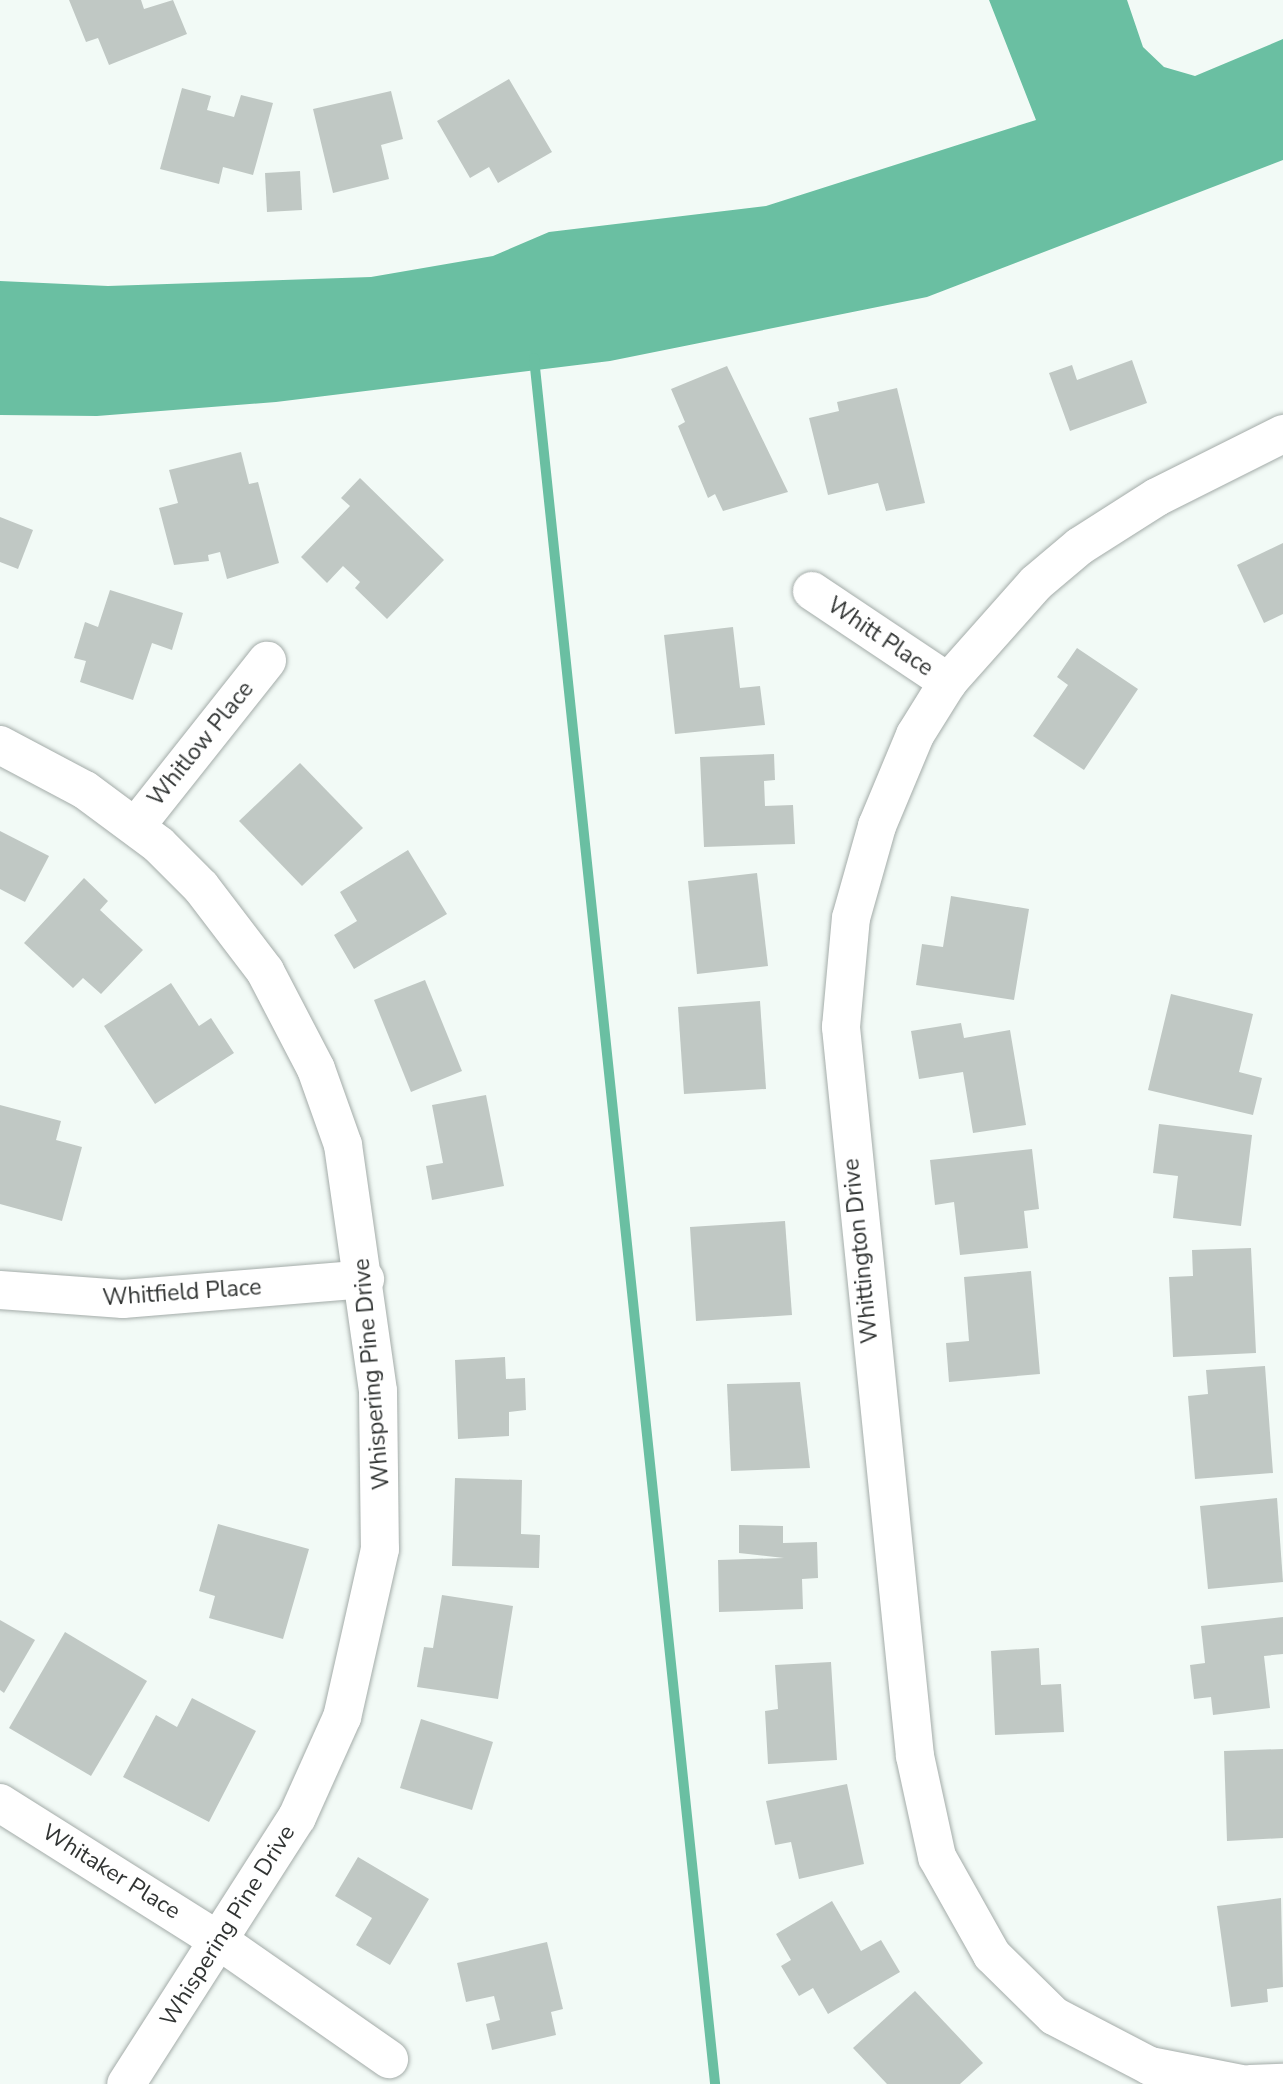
<!DOCTYPE html>
<html>
<head>
<meta charset="utf-8">
<style>
	body { margin:0 }
	#map { position:relative; width:1283px; height:2084px; overflow:hidden; background:#f2faf6; font-family:"Nunito Sans",sans-serif }
	div>[style] { position:absolute }
	[style*='--x'] { left:calc(var(--x)*1px); top:calc(var(--y)*1px); width:calc(var(--w)*1px); rotate:calc(var(--a)*1deg) }
	.water>* { inset:0; background:#6abfa2 }
	.stream>* { height:10px; margin:-5px; padding:0 5px; transform-origin:5px; border-radius:5px; background:#6abfa2 }
	.building>* { inset:0; background:#c0c8c4 }
	.roads { filter:drop-shadow(0 0 2px #a4aca9) drop-shadow(0 0 2px #a4aca9) }
	.minor>* { height:38px; margin:-19px; padding:0 19px; transform-origin:19px; border-radius:19px; background:#fff }
	span { translate:-50% -50%; white-space:nowrap; text-align:center; line-height:1.15; -webkit-text-stroke:5px #fff; paint-order:stroke }
	.street-label { font-size:23px; color:#313433 }
</style>
</head>
<body>
<div id="map">
	<div class="water">
		<div style="clip-path:polygon(989px 0,1127px 0,1143px 47px,1164px 67px,1195px 76px,1283px 39px,1283px 160px,927px 297px,610px 361px,276px 402px,97px 416px,0 415px,0 281px,108px 286px,371px 277px,493px 256px,549px 232px,766px 206px,1036px 120px)"></div>
	</div>
	<div class="stream">
		<div style="--x:534;--y:358;--w:1735;--a:84.01"></div>
	</div>
	<div class="building">
		<div style="clip-path:polygon(69px 0,141px 0,144px 9px,173px 0,187px 34px,109px 65px,98px 38px,86px 42px)"></div>
		<div style="clip-path:polygon(509px 79px,552px 152px,498px 183px,489px 167px,470px 178px,437px 121px)"></div>
		<div style="clip-path:polygon(182px 88px,211px 96px,207px 110px,234px 117px,241px 95px,273px 103px,253px 175px,223px 167px,219px 184px,160px 169px)"></div>
		<div style="clip-path:polygon(391px 91px,403px 139px,381px 145px,389px 179px,333px 193px,313px 109px)"></div>
		<div style="clip-path:polygon(300px 171px,302px 210px,267px 212px,265px 173px)"></div>
		<div style="clip-path:polygon(1132px 360px,1147px 403px,1070px 431px,1049px 373px,1072px 365px,1077px 380px)"></div>
		<div style="clip-path:polygon(727px 366px,788px 492px,723px 511px,715px 494px,708px 498px,678px 426px,685px 422px,671px 389px)"></div>
		<div style="clip-path:polygon(897px 388px,925px 503px,886px 511px,878px 483px,828px 495px,809px 418px,839px 411px,837px 402px)"></div>
		<div style="clip-path:polygon(241px 452px,249px 484px,258px 482px,279px 563px,227px 579px,220px 552px,208px 555px,209px 561px,174px 565px,159px 508px,178px 503px,169px 470px)"></div>
		<div style="clip-path:polygon(360px 478px,444px 560px,387px 619px,355px 588px,360px 582px,343px 566px,327px 583px,301px 557px,350px 506px,341px 498px)"></div>
		<div style="clip-path:polygon(0 517px,33px 530px,18px 569px,0 562px)"></div>
		<div style="clip-path:polygon(1283px 543px,1283px 614px,1264px 623px,1237px 565px)"></div>
		<div style="clip-path:polygon(110px 590px,183px 613px,172px 650px,152px 643px,133px 700px,80px 682px,86px 661px,74px 658px,85px 622px,98px 627px)"></div>
		<div style="clip-path:polygon(733px 627px,740px 688px,760px 686px,765px 725px,675px 734px,664px 635px)"></div>
		<div style="clip-path:polygon(1077px 648px,1138px 689px,1084px 770px,1033px 736px,1068px 685px,1057px 677px)"></div>
		<div style="clip-path:polygon(774px 754px,775px 780px,764px 781px,765px 806px,793px 805px,795px 844px,704px 847px,700px 757px)"></div>
		<div style="clip-path:polygon(300px 763px,363px 828px,302px 886px,239px 821px)"></div>
		<div style="clip-path:polygon(0 831px,49px 856px,25px 902px,0 889px)"></div>
		<div style="clip-path:polygon(408px 850px,447px 914px,354px 969px,334px 935px,357px 921px,340px 892px)"></div>
		<div style="clip-path:polygon(757px 873px,768px 966px,697px 974px,688px 881px)"></div>
		<div style="clip-path:polygon(84px 878px,108px 901px,100px 910px,143px 950px,101px 994px,83px 978px,73px 988px,24px 943px)"></div>
		<div style="clip-path:polygon(951px 896px,1029px 909px,1014px 1000px,916px 985px,922px 944px,943px 947px)"></div>
		<div style="clip-path:polygon(425px 980px,462px 1071px,411px 1092px,374px 1000px)"></div>
		<div style="clip-path:polygon(171px 983px,199px 1026px,211px 1018px,234px 1053px,155px 1104px,104px 1026px)"></div>
		<div style="clip-path:polygon(1171px 994px,1253px 1014px,1239px 1072px,1262px 1078px,1253px 1115px,1148px 1090px)"></div>
		<div style="clip-path:polygon(760px 1001px,766px 1089px,684px 1094px,678px 1007px)"></div>
		<div style="clip-path:polygon(961px 1023px,964px 1038px,1010px 1030px,1026px 1125px,973px 1133px,963px 1072px,919px 1079px,911px 1031px)"></div>
		<div style="clip-path:polygon(486px 1095px,504px 1186px,432px 1200px,426px 1166px,443px 1163px,432px 1105px)"></div>
		<div style="clip-path:polygon(0 1105px,61px 1121px,56px 1140px,82px 1147px,62px 1221px,0 1204px)"></div>
		<div style="clip-path:polygon(1159px 1124px,1252px 1135px,1241px 1226px,1173px 1218px,1178px 1176px,1153px 1173px)"></div>
		<div style="clip-path:polygon(1032px 1149px,1039px 1209px,1024px 1211px,1028px 1248px,960px 1255px,954px 1202px,935px 1205px,930px 1160px)"></div>
		<div style="clip-path:polygon(785px 1221px,792px 1315px,696px 1321px,690px 1227px)"></div>
		<div style="clip-path:polygon(1251px 1248px,1256px 1353px,1173px 1357px,1169px 1277px,1193px 1276px,1192px 1250px)"></div>
		<div style="clip-path:polygon(1031px 1271px,1040px 1374px,949px 1382px,946px 1343px,969px 1341px,964px 1277px)"></div>
		<div style="clip-path:polygon(505px 1357px,506px 1379px,525px 1378px,526px 1410px,509px 1412px,509px 1436px,458px 1439px,455px 1360px)"></div>
		<div style="clip-path:polygon(1265px 1366px,1273px 1473px,1195px 1479px,1188px 1396px,1208px 1394px,1206px 1370px)"></div>
		<div style="clip-path:polygon(800px 1382px,810px 1468px,731px 1471px,727px 1384px)"></div>
		<div style="clip-path:polygon(455px 1478px,522px 1480px,521px 1534px,540px 1535px,539px 1568px,452px 1566px)"></div>
		<div style="clip-path:polygon(1277px 1498px,1283px 1582px,1208px 1589px,1200px 1506px)"></div>
		<div style="clip-path:polygon(218px 1524px,309px 1549px,283px 1639px,209px 1618px,215px 1596px,199px 1591px)"></div>
		<div style="clip-path:polygon(739px 1525px,783px 1526px,783px 1543px,817px 1542px,818px 1578px,802px 1579px,803px 1609px,719px 1612px,718px 1560px,784px 1558px,739px 1553px)"></div>
		<div style="clip-path:polygon(442px 1595px,513px 1606px,498px 1699px,417px 1687px,424px 1647px,433px 1648px)"></div>
		<div style="clip-path:polygon(1283px 1617px,1283px 1654px,1264px 1656px,1270px 1708px,1213px 1715px,1211px 1697px,1194px 1699px,1190px 1665px,1205px 1663px,1201px 1626px)"></div>
		<div style="clip-path:polygon(0 1620px,35px 1640px,4px 1693px,0 1690px)"></div>
		<div style="clip-path:polygon(65px 1632px,147px 1681px,91px 1776px,9px 1728px)"></div>
		<div style="clip-path:polygon(1039px 1648px,1041px 1685px,1061px 1684px,1064px 1732px,995px 1735px,991px 1651px)"></div>
		<div style="clip-path:polygon(831px 1662px,837px 1760px,768px 1764px,765px 1711px,778px 1709px,775px 1665px)"></div>
		<div style="clip-path:polygon(192px 1698px,256px 1731px,209px 1822px,123px 1777px,156px 1715px,177px 1727px)"></div>
		<div style="clip-path:polygon(421px 1719px,493px 1742px,472px 1810px,400px 1788px)"></div>
		<div style="clip-path:polygon(1283px 1749px,1283px 1838px,1227px 1841px,1224px 1751px)"></div>
		<div style="clip-path:polygon(847px 1784px,864px 1864px,799px 1879px,791px 1842px,775px 1845px,766px 1801px)"></div>
		<div style="clip-path:polygon(358px 1857px,429px 1899px,390px 1965px,356px 1945px,372px 1918px,335px 1896px)"></div>
		<div style="clip-path:polygon(1281px 1898px,1283px 1987px,1267px 1989px,1268px 2002px,1231px 2007px,1217px 1906px)"></div>
		<div style="clip-path:polygon(832px 1901px,861px 1951px,881px 1940px,900px 1972px,828px 2014px,813px 1988px,799px 1996px,781px 1966px,791px 1960px,776px 1934px)"></div>
		<div style="clip-path:polygon(547px 1942px,563px 2009px,551px 2012px,556px 2035px,492px 2050px,486px 2024px,500px 2020px,494px 1996px,466px 2002px,457px 1963px)"></div>
		<div style="clip-path:polygon(915px 1991px,983px 2063px,960px 2084px,887px 2084px,853px 2048px)"></div>
	</div>
	<div class="roads">
		<div class="minor">
			<div style="--x:812;--y:591;--w:164;--a:33.8"></div>
			<div style="--x:0;--y:745;--w:96;--a:27.9"></div>
			<div style="--x:85;--y:790;--w:92;--a:36.6"></div>
			<div style="--x:159;--y:845;--w:59;--a:45"></div>
			<div style="--x:201;--y:887;--w:106;--a:52.7"></div>
			<div style="--x:265;--y:971;--w:110;--a:62.5"></div>
			<div style="--x:316;--y:1069;--w:81;--a:70.4"></div>
			<div style="--x:343;--y:1145;--w:248;--a:81.9"></div>
			<div style="--x:378;--y:1391;--w:158;--a:89.3"></div>
			<div style="--x:380;--y:1549;--w:172;--a:102.7"></div>
			<div style="--x:342;--y:1717;--w:110;--a:114.2"></div>
			<div style="--x:297;--y:1817;--w:317;--a:122.6"></div>
			<div style="--x:136;--y:826;--w:211;--a:-51.6"></div>
			<div style="--x:0;--y:1290;--w:123;--a:4.2"></div>
			<div style="--x:123;--y:1299;--w:243;--a:-4.7"></div>
			<div style="--x:0;--y:1803;--w:261;--a:32.2"></div>
			<div style="--x:221;--y:1942;--w:205;--a:34.9"></div>
			<div style="--x:1241;--y:2084;--w:93;--a:-168.8"></div>
			<div style="--x:1150;--y:2066;--w:108;--a:-152.5"></div>
			<div style="--x:1054;--y:2016;--w:87;--a:-135.5"></div>
			<div style="--x:992;--y:1955;--w:112;--a:-119.3"></div>
			<div style="--x:937;--y:1857;--w:103;--a:-102.3"></div>
			<div style="--x:915;--y:1756;--w:733;--a:-95.8"></div>
			<div style="--x:841;--y:1027;--w:109;--a:-84.8"></div>
			<div style="--x:851;--y:918;--w:96;--a:-74.2"></div>
			<div style="--x:877;--y:826;--w:99;--a:-67.3"></div>
			<div style="--x:915;--y:735;--w:62;--a:-58.1"></div>
			<div style="--x:948;--y:682;--w:132;--a:-48.4"></div>
			<div style="--x:1036;--y:583;--w:57;--a:-40.1"></div>
			<div style="--x:1080;--y:546;--w:91;--a:-32.5"></div>
			<div style="--x:1157;--y:497;--w:141;--a:-26.6"></div>
			<div style="--x:1250;--y:2084;--w:33;--a:-2"></div>
		</div>
	</div>
	<div class="street-label">
		<span style="left:880px;top:637px;rotate:34deg">Whitt Place</span>
		<span style="left:201px;top:744px;rotate:-51deg">Whitlow Place</span>
		<span style="left:861px;top:1251px;rotate:-96deg">Whittington Drive</span>
		<span style="left:182px;top:1293px;rotate:-4deg">Whitfield Place</span>
		<span style="left:372px;top:1374px;rotate:-95deg">Whispering Pine Drive</span>
		<span style="left:111px;top:1872px;rotate:32deg">Whitaker Place</span>
		<span style="left:228px;top:1926px;rotate:-58deg">Whispering Pine Drive</span>
	</div>
</div>
</body>
</html>
